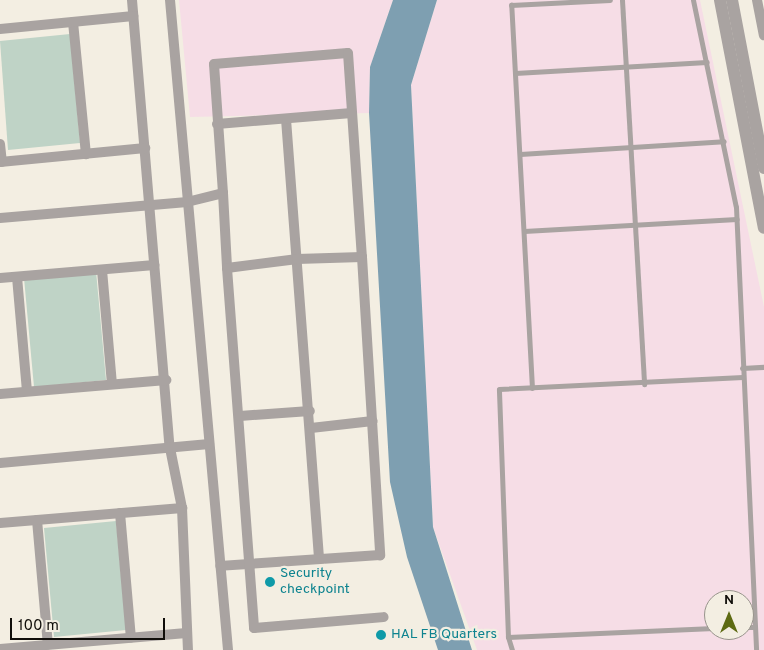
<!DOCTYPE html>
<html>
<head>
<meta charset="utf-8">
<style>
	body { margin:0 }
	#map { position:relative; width:764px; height:650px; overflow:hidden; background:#f3eee2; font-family:Overpass,sans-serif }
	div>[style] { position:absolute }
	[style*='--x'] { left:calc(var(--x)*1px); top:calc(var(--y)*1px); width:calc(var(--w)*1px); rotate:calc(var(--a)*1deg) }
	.industrial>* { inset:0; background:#f6dde6 }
	.green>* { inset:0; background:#bfd3c6 }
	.water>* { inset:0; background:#7e9fb1 }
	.service>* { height:5px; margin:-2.5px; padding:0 2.5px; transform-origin:2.5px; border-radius:2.5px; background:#a9a3a1 }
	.minor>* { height:10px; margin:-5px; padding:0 5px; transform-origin:5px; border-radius:5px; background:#a9a3a1 }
	.tertiary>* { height:12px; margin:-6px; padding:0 6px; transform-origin:6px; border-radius:6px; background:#a9a3a1 }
	.dots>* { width:14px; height:14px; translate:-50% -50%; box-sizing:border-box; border:2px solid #f3eee2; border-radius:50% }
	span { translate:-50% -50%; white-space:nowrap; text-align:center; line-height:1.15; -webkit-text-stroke:4.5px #f3eee2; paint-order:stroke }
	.culture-label { font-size:14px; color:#0d838f }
	.left { translate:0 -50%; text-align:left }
	.north { position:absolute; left:704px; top:590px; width:50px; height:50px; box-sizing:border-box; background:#f3eee2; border:1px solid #98948c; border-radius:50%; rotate:0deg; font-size:14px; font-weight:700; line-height:20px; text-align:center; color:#100e0a }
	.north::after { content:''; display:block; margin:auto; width:18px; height:22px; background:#5d6a12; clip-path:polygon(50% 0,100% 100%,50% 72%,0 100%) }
	.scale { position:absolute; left:10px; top:618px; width:155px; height:22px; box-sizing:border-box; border:2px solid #100e0a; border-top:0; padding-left:6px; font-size:15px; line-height:18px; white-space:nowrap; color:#100e0a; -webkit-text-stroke:4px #f3eee2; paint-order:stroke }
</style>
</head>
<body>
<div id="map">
	<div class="industrial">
		<div style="clip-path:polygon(179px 0,393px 0,370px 67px,369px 113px,190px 117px)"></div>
		<div style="clip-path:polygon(evenodd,437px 0,700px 0,764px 307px,764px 650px,477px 650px,433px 527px,411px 85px,437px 0,714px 600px,744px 600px,744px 630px,714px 630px,714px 600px)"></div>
	</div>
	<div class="green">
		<div style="clip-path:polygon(70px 34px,80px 143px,8px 150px,0 41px)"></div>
		<div style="clip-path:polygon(96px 271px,106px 380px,34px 387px,24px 278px)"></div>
		<div style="clip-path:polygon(116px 521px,126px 630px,54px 637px,44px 528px)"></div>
	</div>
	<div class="water">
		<div style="clip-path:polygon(393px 0,437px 0,411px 85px,433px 527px,472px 650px,438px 650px,407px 557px,390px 482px,369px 113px,370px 67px)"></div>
	</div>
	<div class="service">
		<div style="--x:622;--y:0;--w:385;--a:86.7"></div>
		<div style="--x:693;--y:0;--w:211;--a:78.3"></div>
		<div style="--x:736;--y:207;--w:443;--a:87.4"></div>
		<div style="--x:515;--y:73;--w:192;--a:-3.3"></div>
		<div style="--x:520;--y:154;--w:204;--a:-3.6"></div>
		<div style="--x:524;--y:231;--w:213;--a:-3.2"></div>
		<div style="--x:742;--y:368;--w:22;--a:-3"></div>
		<div style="--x:532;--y:388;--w:384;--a:-93.1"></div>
		<div style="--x:511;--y:5;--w:99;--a:-2.9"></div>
		<div style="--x:744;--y:627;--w:11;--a:0"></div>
		<div style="--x:508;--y:637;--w:206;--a:-2.5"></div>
		<div style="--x:512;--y:650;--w:14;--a:-107"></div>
		<div style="--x:508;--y:637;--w:248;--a:-92.1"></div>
		<div style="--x:499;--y:389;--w:244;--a:-2.8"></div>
	</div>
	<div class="minor">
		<div style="--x:132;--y:0;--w:450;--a:85.2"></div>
		<div style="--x:170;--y:448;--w:61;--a:78.7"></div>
		<div style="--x:182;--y:508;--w:142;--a:87.6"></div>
		<div style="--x:170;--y:0;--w:653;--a:84.9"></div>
		<div style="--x:757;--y:0;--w:36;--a:79"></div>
		<div style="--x:73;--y:22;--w:133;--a:84.4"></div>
		<div style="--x:0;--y:29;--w:134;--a:-5.6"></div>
		<div style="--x:286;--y:119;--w:440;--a:85.7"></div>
		<div style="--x:217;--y:124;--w:135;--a:-4.7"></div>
		<div style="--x:0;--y:144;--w:18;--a:84"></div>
		<div style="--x:0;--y:162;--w:146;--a:-5.5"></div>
		<div style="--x:223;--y:193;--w:129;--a:-94"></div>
		<div style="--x:214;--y:64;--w:134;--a:-4.7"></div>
		<div style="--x:348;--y:53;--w:204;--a:86.1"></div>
		<div style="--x:0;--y:218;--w:188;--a:-4.9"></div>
		<div style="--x:187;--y:202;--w:37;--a:-14"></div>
		<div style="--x:223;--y:193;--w:75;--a:86.9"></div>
		<div style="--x:227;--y:268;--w:71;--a:-7.3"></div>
		<div style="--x:297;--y:259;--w:65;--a:-1.8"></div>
		<div style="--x:362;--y:257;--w:299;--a:86.5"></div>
		<div style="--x:380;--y:555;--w:160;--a:176.1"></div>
		<div style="--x:227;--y:268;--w:361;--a:85.7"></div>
		<div style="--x:254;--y:628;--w:130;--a:-4.8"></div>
		<div style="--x:102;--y:270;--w:114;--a:85"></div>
		<div style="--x:17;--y:277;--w:114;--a:85"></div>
		<div style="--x:0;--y:278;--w:155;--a:-4.8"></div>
		<div style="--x:0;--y:394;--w:167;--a:-4.8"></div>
		<div style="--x:240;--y:416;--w:70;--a:-4.1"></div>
		<div style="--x:311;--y:428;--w:62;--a:-6.4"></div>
		<div style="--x:0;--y:463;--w:210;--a:-5.2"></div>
		<div style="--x:120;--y:513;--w:125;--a:85"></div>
		<div style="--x:37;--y:520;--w:125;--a:85"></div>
		<div style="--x:0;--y:523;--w:183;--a:-4.7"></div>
		<div style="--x:0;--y:649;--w:187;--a:-4.9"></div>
	</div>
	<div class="tertiary">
		<div style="--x:720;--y:0;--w:232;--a:79.1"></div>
		<div style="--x:732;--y:0;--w:171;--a:79.2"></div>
	</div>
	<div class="dots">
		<div style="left:270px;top:582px;background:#0f9aa8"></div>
		<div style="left:381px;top:635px;background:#0f9aa8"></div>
	</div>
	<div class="culture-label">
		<span class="left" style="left:280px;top:582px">Security<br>checkpoint</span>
		<span class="left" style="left:391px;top:635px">HAL FB Quarters</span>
	</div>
	<div class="north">N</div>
	<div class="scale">100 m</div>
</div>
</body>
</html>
